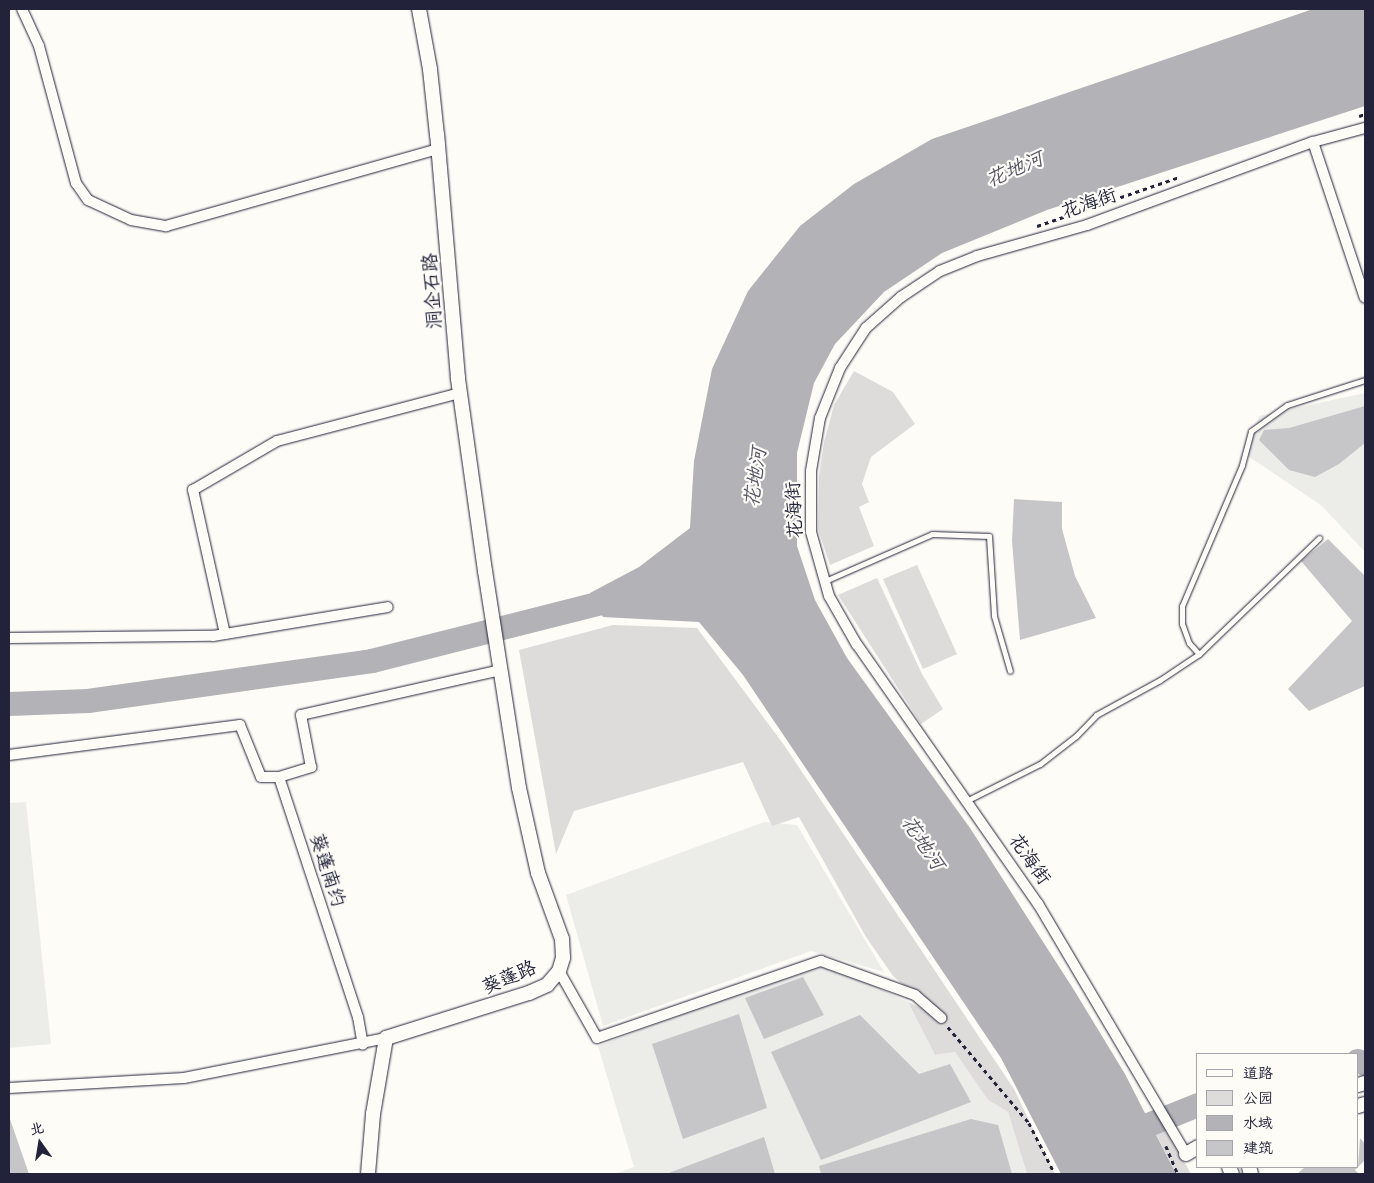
<!DOCTYPE html>
<html>
<head>
<meta charset="utf-8">
<style>
	body { margin:0 }
	#map { position:relative; width:1374px; height:1183px; overflow:hidden; background:#fdfcf7; font-family:"Patrick Hand","LXGW WenKai TC",sans-serif }
	div>[style] { position:absolute }
	[style*='--x'] { left:calc(var(--x)*1px); top:calc(var(--y)*1px); width:calc(var(--w)*1px); rotate:calc(var(--a)*1deg) }
	.built>* { inset:0; background:#ecece9 }
	.green>* { inset:0; background:#dddcdb }
	.water>* { inset:0; background:#b2b2b7 }
	.river>* { height:24px; margin:-12px; padding:0 12px; transform-origin:12px; border-radius:12px; background:#b2b2b7 }
	.building>* { inset:0; background:#c6c6c8 }
	.path>* { height:2.5px; margin-top:-1.25px; transform-origin:0; background:repeating-linear-gradient(90deg,#22223b 0 4px,transparent 0 8px) }
	.roads { filter:drop-shadow(0 0 1px #22223b) drop-shadow(0 0 1px #22223b) }
	.service>* { height:5px; margin:-2.5px; padding:0 2.5px; transform-origin:2.5px; border-radius:2.5px; background:#fdfcf7 }
	.minor>* { height:10px; margin:-5px; padding:0 5px; transform-origin:5px; border-radius:5px; background:#fdfcf7 }
	.tertiary>* { height:14px; margin:-7px; padding:0 7px; transform-origin:7px; border-radius:7px; background:#fdfcf7 }
	span { translate:-50% -50%; white-space:nowrap; text-align:center; line-height:1.15; -webkit-text-stroke:4.5px #fdfcf7; paint-order:stroke }
	.street-label { font-size:19px; color:#22223b }
	.water-label { font-size:20px; color:#545466; font-style:italic }
	.frame { position:absolute; inset:0; border:10px solid #22223b; pointer-events:none }
	.legend { position:absolute; left:1196px; top:1053px; width:162px; height:115px; box-sizing:border-box; background:#fdfcf7; border:1px solid #a5a5ac; margin:0; padding:6px 9px; list-style:none; font-size:15px; color:#22223b }
	.legend li { display:flex; align-items:center; gap:10px; height:25px }
	.legend b { width:25px; border:1px solid #a5a5ac }
	.north { position:absolute; left:15px; top:1118px; width:50px; height:50px; -webkit-text-stroke:4px #fdfcf7; paint-order:stroke; rotate:347deg; font-size:14px; font-weight:700; line-height:20px; text-align:center; color:#22223b }
	.north::after { content:''; display:block; margin:auto; width:18px; height:22px; background:#22223b; clip-path:polygon(50% 0,100% 100%,50% 72%,0 100%) }
</style>
</head>
<body>
<div id="map">
	<div class="built">
		<div style="clip-path:polygon(1365px 393px,1365px 552px,1322px 506px,1248px 456px,1259px 416px)"></div>
		<div style="clip-path:polygon(26px 802px,51px 1044px,9px 1048px,9px 803px)"></div>
		<div style="clip-path:polygon(764px 822px,797px 825px,884px 972px,811px 951px,603px 1026px,566px 895px)"></div>
		<div style="clip-path:polygon(821px 961px,908px 1002px,935px 1055px,955px 1052px,988px 1100px,1008px 1112px,1027px 1174px,614px 1174px,634px 1167px,598px 1046px)"></div>
	</div>
	<div class="green">
		<div style="clip-path:polygon(854px 371px,893px 392px,915px 424px,871px 457px,862px 484px,869px 502px,859px 507px,874px 546px,830px 565px,818px 529px,819px 476px,824px 442px,834px 405px)"></div>
		<div style="clip-path:polygon(917px 565px,957px 654px,923px 669px,883px 579px)"></div>
		<div style="clip-path:polygon(877px 578px,922px 674px,943px 709px,921px 724px,838px 595px)"></div>
		<div style="clip-path:polygon(613px 625px,697px 628px,784px 745px,1014px 1089px,1055px 1174px,1027px 1174px,1008px 1112px,988px 1100px,955px 1052px,935px 1055px,908px 1002px,939px 1016px,893px 976px,866px 937px,799px 817px,772px 826px,743px 762px,574px 811px,556px 854px,519px 650px)"></div>
		<div style="clip-path:polygon(1163px 1123px,1191px 1174px,1176px 1174px,1154px 1130px)"></div>
	</div>
	<div class="water">
		<div style="clip-path:polygon(1313px 9px,1365px 9px,1365px 106px,1047px 210px,942px 253px,884px 292px,835px 344px,814px 383px,797px 453px,797px 546px,815px 600px,847px 658px,970px 828px,1074px 990px,1125px 1074px,1176px 1174px,1061px 1174px,1001px 1058px,743px 675px,699px 622px,603px 617px,590px 593px,639px 567px,690px 528px,694px 461px,712px 369px,748px 291px,800px 226px,854px 184px,932px 139px)"></div>
	</div>
	<div class="river">
		<div style="--x:9;--y:704;--w:79;--a:-2.2"></div>
		<div style="--x:88;--y:701;--w:287;--a:-8"></div>
		<div style="--x:372;--y:661;--w:265;--a:-14.2"></div>
		<div style="--x:1358;--y:1061;--w:8;--a:23"></div>
		<div style="--x:1121;--y:1136;--w:83;--a:-21.9"></div>
	</div>
	<div class="building">
		<div style="clip-path:polygon(1365px 406px,1365px 443px,1339px 464px,1315px 477px,1289px 470px,1259px 440px,1264px 430px,1289px 428px)"></div>
		<div style="clip-path:polygon(1014px 499px,1062px 502px,1062px 529px,1075px 576px,1096px 618px,1020px 640px,1012px 541px)"></div>
		<div style="clip-path:polygon(1328px 539px,1365px 576px,1365px 686px,1309px 711px,1288px 689px,1352px 621px,1301px 561px)"></div>
		<div style="clip-path:polygon(803px 977px,824px 1015px,764px 1039px,745px 998px)"></div>
		<div style="clip-path:polygon(739px 1014px,767px 1108px,683px 1139px,652px 1044px)"></div>
		<div style="clip-path:polygon(860px 1015px,919px 1074px,950px 1064px,971px 1102px,821px 1160px,771px 1052px)"></div>
		<div style="clip-path:polygon(9px 1119px,10px 1119px,29px 1174px,9px 1174px)"></div>
		<div style="clip-path:polygon(971px 1119px,998px 1125px,1012px 1174px,821px 1174px,819px 1166px)"></div>
		<div style="clip-path:polygon(764px 1137px,775px 1174px,666px 1174px)"></div>
		<div style="clip-path:polygon(1360px 1138px,1365px 1144px,1365px 1160px,1358px 1167px)"></div>
		<div style="clip-path:polygon(1305px 1167px,1358px 1167px,1355px 1170px,1359px 1174px,1297px 1174px)"></div>
	</div>
	<div class="path">
		<div style="--x:1359;--y:116;--w:6;--a:-18"></div>
		<div style="--x:1037;--y:226;--w:150;--a:-19"></div>
		<div style="--x:948;--y:1027;--w:126;--a:49.8"></div>
		<div style="--x:1029;--y:1123;--w:57;--a:63"></div>
		<div style="--x:1166;--y:1146;--w:30;--a:67"></div>
	</div>
	<div class="roads">
		<div class="service">
			<div style="--x:825;--y:581;--w:117;--a:-23.7"></div>
			<div style="--x:932;--y:534;--w:57;--a:2"></div>
			<div style="--x:989;--y:536;--w:80;--a:86.4"></div>
			<div style="--x:994;--y:616;--w:57;--a:73.8"></div>
			<div style="--x:1199;--y:654;--w:15;--a:-132"></div>
			<div style="--x:1189;--y:643;--w:20;--a:-110"></div>
			<div style="--x:1182;--y:624;--w:18;--a:-90"></div>
			<div style="--x:1182;--y:606;--w:153;--a:-66.9"></div>
			<div style="--x:1242;--y:465;--w:35;--a:-75"></div>
			<div style="--x:1251;--y:431;--w:44;--a:-35.8"></div>
			<div style="--x:1287;--y:405;--w:82;--a:-17.8"></div>
			<div style="--x:966;--y:801;--w:83;--a:-26.6"></div>
			<div style="--x:1040;--y:764;--w:46;--a:-37.9"></div>
			<div style="--x:1076;--y:736;--w:29;--a:-46"></div>
			<div style="--x:1096;--y:715;--w:73;--a:-28.7"></div>
			<div style="--x:1160;--y:680;--w:47;--a:-33.7"></div>
			<div style="--x:1199;--y:654;--w:167;--a:-44"></div>
		</div>
		<div class="minor">
			<div style="--x:22;--y:9;--w:41;--a:65.3"></div>
			<div style="--x:39;--y:46;--w:142;--a:74.9"></div>
			<div style="--x:76;--y:183;--w:21;--a:55"></div>
			<div style="--x:88;--y:200;--w:47;--a:24.9"></div>
			<div style="--x:131;--y:220;--w:36;--a:10"></div>
			<div style="--x:166;--y:226;--w:284;--a:-15.8"></div>
			<div style="--x:1313;--y:142;--w:164;--a:71.6"></div>
			<div style="--x:225;--y:634;--w:148;--a:-102.5"></div>
			<div style="--x:193;--y:490;--w:97;--a:-30.3"></div>
			<div style="--x:277;--y:441;--w:189;--a:-14.7"></div>
			<div style="--x:9;--y:638;--w:204;--a:-0.6"></div>
			<div style="--x:213;--y:636;--w:177;--a:-9.4"></div>
			<div style="--x:9;--y:755;--w:233;--a:-7.4"></div>
			<div style="--x:240;--y:725;--w:56;--a:68"></div>
			<div style="--x:261;--y:777;--w:18;--a:0"></div>
			<div style="--x:279;--y:777;--w:253;--a:71.8"></div>
			<div style="--x:358;--y:1017;--w:28;--a:80"></div>
			<div style="--x:279;--y:777;--w:34;--a:-17"></div>
			<div style="--x:311;--y:767;--w:53;--a:-100.9"></div>
			<div style="--x:301;--y:715;--w:205;--a:-12.7"></div>
			<div style="--x:559;--y:971;--w:77;--a:60.4"></div>
			<div style="--x:597;--y:1038;--w:237;--a:-19"></div>
			<div style="--x:821;--y:961;--w:100;--a:19.9"></div>
			<div style="--x:915;--y:995;--w:35;--a:41"></div>
			<div style="--x:9;--y:1088;--w:175;--a:-3.3"></div>
			<div style="--x:184;--y:1078;--w:206;--a:-11.2"></div>
			<div style="--x:1186;--y:1154;--w:291;--a:-120.6"></div>
			<div style="--x:1038;--y:904;--w:316;--a:-124.9"></div>
			<div style="--x:857;--y:645;--w:56;--a:-119.7"></div>
			<div style="--x:829;--y:596;--w:66;--a:-105.7"></div>
			<div style="--x:811;--y:532;--w:61;--a:-90"></div>
			<div style="--x:811;--y:471;--w:54;--a:-80.4"></div>
			<div style="--x:820;--y:418;--w:54;--a:-68.2"></div>
			<div style="--x:840;--y:368;--w:48;--a:-57"></div>
			<div style="--x:866;--y:328;--w:47;--a:-41.5"></div>
			<div style="--x:901;--y:297;--w:47;--a:-33.7"></div>
			<div style="--x:940;--y:271;--w:40;--a:-22"></div>
			<div style="--x:977;--y:256;--w:114;--a:-15.7"></div>
			<div style="--x:1087;--y:225;--w:241;--a:-20.2"></div>
			<div style="--x:1313;--y:142;--w:54;--a:-15.1"></div>
		</div>
		<div class="tertiary">
			<div style="--x:1358;--y:1085;--w:7;--a:-16"></div>
			<div style="--x:1358;--y:1106;--w:7;--a:-16"></div>
			<div style="--x:1186;--y:1154;--w:14;--a:-30"></div>
			<div style="--x:1229;--y:1167;--w:8;--a:67"></div>
			<div style="--x:1249;--y:1167;--w:7;--a:74"></div>
			<div style="--x:368;--y:1174;--w:60;--a:-85.2"></div>
			<div style="--x:373;--y:1114;--w:77;--a:-80.3"></div>
			<div style="--x:386;--y:1038;--w:150;--a:-17.5"></div>
			<div style="--x:529;--y:993;--w:20;--a:-24"></div>
			<div style="--x:547;--y:985;--w:18;--a:-49"></div>
			<div style="--x:559;--y:971;--w:14;--a:-73"></div>
			<div style="--x:563;--y:958;--w:19;--a:-93"></div>
			<div style="--x:562;--y:939;--w:70;--a:-110"></div>
			<div style="--x:538;--y:873;--w:87;--a:-102.6"></div>
			<div style="--x:519;--y:788;--w:220;--a:-98.9"></div>
			<div style="--x:485;--y:571;--w:195;--a:-98"></div>
			<div style="--x:458;--y:378;--w:244;--a:-94.9"></div>
			<div style="--x:437;--y:135;--w:66;--a:-96.1"></div>
			<div style="--x:430;--y:69;--w:61;--a:-100.4"></div>
		</div>
	</div>
	<div class="street-label">
		<span style="left:1089px;top:203px;rotate:-19deg">花海街</span>
		<span style="left:432px;top:291px;rotate:-94deg">洞企石路</span>
		<span style="left:794px;top:510px;rotate:-93deg">花海街</span>
		<span style="left:1030px;top:859px;rotate:55deg">花海街</span>
		<span style="left:328px;top:870px;rotate:72deg">葵蓬南约</span>
		<span style="left:509px;top:977px;rotate:-23deg">葵蓬路</span>
	</div>
	<div class="water-label">
		<span style="left:1014px;top:168px;rotate:-23deg">花地河</span>
		<span style="left:754px;top:477px;rotate:-82deg">花地河</span>
		<span style="left:924px;top:842px;rotate:57deg">花地河</span>
	</div>
	<div class="frame"></div>
	<ul class="legend">
	<li><b style="height:6px;background:#fdfcf7"></b>道路</li>
	<li><b style="height:14px;background:#dddcdb"></b>公园</li>
	<li><b style="height:14px;background:#b2b2b7"></b>水域</li>
	<li><b style="height:14px;background:#c6c6c8"></b>建筑</li>
	</ul>
	<div class="north">北</div>
</div>
</body>
</html>
